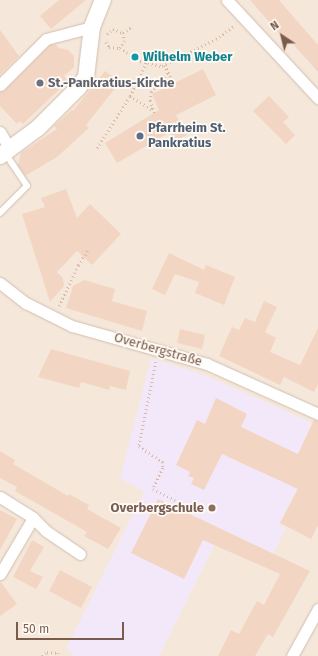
<!DOCTYPE html>
<html>
<head>
<meta charset="utf-8">
<style>
	body { margin:0 }
	#map { position:relative; width:318px; height:656px; overflow:hidden; background:#fdf6ec; font-family:"Fira Sans",sans-serif }
	div>[style] { position:absolute }
	[style*='--x'] { left:calc(var(--x)*1px); top:calc(var(--y)*1px); width:calc(var(--w)*1px); rotate:calc(var(--a)*1deg) }
	.residential>* { inset:0; background:#f5e8da }
	.education>* { inset:0; background:#f3e8fa }
	.building>* { inset:0; background:#f3d5c3 }
	.path>* { height:2.5px; margin-top:-1.25px; transform-origin:0; background:repeating-linear-gradient(90deg,#d9b8a5 0 1px,transparent 0 4px) }
	.roads { filter:drop-shadow(0 0 1px #d1beb0) drop-shadow(0 0 1px #d1beb0) }
	.lane>* { height:5.5px; margin:-2.75px; padding:0 2.75px; transform-origin:2.75px; border-radius:2.75px; background:#fff }
	.street>* { height:11px; margin:-5.5px; padding:0 5.5px; transform-origin:5.5px; border-radius:5.5px; background:#fff }
	.secondary>* { height:16px; margin:-8px; padding:0 8px; transform-origin:8px; border-radius:8px; background:#fff }
	.dots>* { width:11px; height:11px; translate:-50% -50%; box-sizing:border-box; border:2px solid #fffaf3; border-radius:50% }
	span { translate:-50% -50%; white-space:nowrap; text-align:center; line-height:1.15; -webkit-text-stroke:3.5px #fffaf3; paint-order:stroke }
	.culture-label { font-size:13px; color:#0d838f; font-weight:700 }
	.left { translate:0 -50%; text-align:left }
	.worship-label { font-size:13px; color:#5b616d; font-weight:700 }
	.service-label { font-size:13px; color:#4e5e75; font-weight:700 }
	.street-label { font-size:13px; color:#7a5c4d }
	.education-label { font-size:13px; color:#785e54; font-weight:700 }
	.right { translate:-100% -50%; text-align:right }
	.north { position:absolute; left:262px; top:16px; width:40px; height:40px; -webkit-text-stroke:3px #fffaf3; paint-order:stroke; rotate:325deg; font-size:11px; font-weight:700; line-height:16px; text-align:center; color:#7a5c4d }
	.north::after { content:''; display:block; margin:auto; width:14px; height:18px; background:#7a5c4d; clip-path:polygon(50% 0,100% 100%,50% 72%,0 100%) }
	.scale { position:absolute; left:16px; top:622px; width:108px; height:18px; box-sizing:border-box; border:2px solid #7a5c4d; border-top:0; padding-left:5px; font-size:12px; line-height:14px; white-space:nowrap; color:#7a5c4d; -webkit-text-stroke:3px #fffaf3; paint-order:stroke }
</style>
</head>
<body>
<div id="map">
	<div class="residential">
		<div style="clip-path:polygon(0 0,318px 0,318px 656px,0 656px)"></div>
	</div>
	<div class="education">
		<div style="clip-path:polygon(151px 358px,207px 376px,312px 423px,303px 442px,317px 449px,279px 524px,286px 527px,267px 568px,219px 536px,159px 656px,74px 656px,66px 649px,144px 492px,120px 478px)"></div>
	</div>
	<div class="building">
		<div style="clip-path:polygon(59px 0,86px 0,51px 29px,40px 16px)"></div>
		<div style="clip-path:polygon(250px 0,279px 0,318px 45px,318px 72px,292px 43px,289px 45px)"></div>
		<div style="clip-path:polygon(0 30px,19px 56px,0 75px)"></div>
		<div style="clip-path:polygon(55px 44px,59px 48px,68px 50px,74px 56px,74px 67px,64px 76px,68px 81px,23px 124px,20px 121px,17px 124px,0 106px,0 92px,5px 90px,50px 45px)"></div>
		<div style="clip-path:polygon(203px 69px,216px 95px,176px 115px,187px 135px,175px 142px,170px 132px,117px 163px,105px 143px,159px 110px,152px 94px)"></div>
		<div style="clip-path:polygon(105px 71px,120px 82px,86px 125px,89px 128px,57px 157px,25px 176px,18px 165px,21px 153px,57px 129px,54px 126px,72px 110px,73px 111px)"></div>
		<div style="clip-path:polygon(269px 96px,289px 117px,283px 122px,295px 135px,286px 144px,253px 111px)"></div>
		<div style="clip-path:polygon(66px 189px,77px 218px,90px 204px,121px 234px,92px 265px,77px 251px,57px 272px,63px 278px,64px 286px,50px 302px,22px 214px,45px 207px,41px 198px)"></div>
		<div style="clip-path:polygon(169px 253px,204px 270px,206px 265px,235px 277px,224px 305px,195px 293px,199px 282px,175px 274px,165px 295px,152px 289px)"></div>
		<div style="clip-path:polygon(84px 280px,115px 289px,112px 301px,147px 311px,142px 331px,66px 308px,73px 286px)"></div>
		<div style="clip-path:polygon(264px 301px,277px 307px,265px 332px,276px 338px,270px 352px,300px 365px,318px 328px,318px 384px,314px 392px,284px 377px,280px 385px,219px 356px,232px 327px,239px 330px,245px 318px,255px 322px)"></div>
		<div style="clip-path:polygon(180px 329px,205px 335px,202px 349px,177px 343px)"></div>
		<div style="clip-path:polygon(51px 349px,130px 371px,126px 390px,110px 386px,109px 390px,81px 382px,79px 388px,38px 377px)"></div>
		<div style="clip-path:polygon(216px 398px,247px 414px,241px 427px,298px 454px,314px 420px,318px 421px,318px 525px,311px 539px,280px 523px,298px 489px,222px 454px,204px 490px,191px 484px,194px 478px,188px 476px,190px 472px,176px 465px,197px 420px,205px 424px)"></div>
		<div style="clip-path:polygon(0 451px,15px 460px,13px 464px,68px 496px,69px 494px,89px 505px,87px 509px,121px 528px,108px 549px,84px 536px,87px 532px,15px 491px,17px 487px,0 478px)"></div>
		<div style="clip-path:polygon(158px 499px,310px 571px,273px 637px,268px 634px,255px 656px,218px 656px,231px 630px,239px 634px,257px 601px,264px 605px,280px 574px,203px 540px,184px 579px,131px 553px)"></div>
		<div style="clip-path:polygon(0 510px,17px 519px,0 550px)"></div>
		<div style="clip-path:polygon(32px 540px,44px 547px,30px 571px,43px 577px,36px 589px,13px 577px)"></div>
		<div style="clip-path:polygon(60px 570px,92px 587px,81px 608px,49px 591px)"></div>
		<div style="clip-path:polygon(0 581px,17px 604px,0 616px)"></div>
	</div>
	<div class="path">
		<div style="--x:123;--y:33;--w:12;--a:-35"></div>
		<div style="--x:107;--y:34;--w:8;--a:-40"></div>
		<div style="--x:113;--y:29;--w:11;--a:22"></div>
		<div style="--x:123;--y:33;--w:8;--a:76"></div>
		<div style="--x:125;--y:41;--w:9;--a:126"></div>
		<div style="--x:106;--y:42;--w:6;--a:59"></div>
		<div style="--x:109;--y:47;--w:11;--a:5"></div>
		<div style="--x:120;--y:48;--w:24;--a:33"></div>
		<div style="--x:140;--y:61;--w:23;--a:13"></div>
		<div style="--x:162;--y:66;--w:60;--a:-26.6"></div>
		<div style="--x:216;--y:39;--w:22;--a:-36"></div>
		<div style="--x:165;--y:65;--w:21;--a:65"></div>
		<div style="--x:130;--y:96;--w:26;--a:31"></div>
		<div style="--x:154;--y:113;--w:13;--a:-108"></div>
		<div style="--x:150;--y:101;--w:9;--a:-84"></div>
		<div style="--x:151;--y:92;--w:26;--a:-50"></div>
		<div style="--x:97;--y:148;--w:62;--a:-57.6"></div>
		<div style="--x:130;--y:96;--w:37;--a:-64"></div>
		<div style="--x:59;--y:306;--w:45;--a:-65.1"></div>
		<div style="--x:78;--y:265;--w:18;--a:-56"></div>
		<div style="--x:156;--y:362;--w:86;--a:101.4"></div>
		<div style="--x:139;--y:446;--w:29;--a:34"></div>
		<div style="--x:163;--y:462;--w:6;--a:90"></div>
		<div style="--x:163;--y:468;--w:23;--a:115"></div>
		<div style="--x:153;--y:489;--w:45;--a:26.6"></div>
		<div style="--x:42;--y:656;--w:6;--a:-39"></div>
		<div style="--x:47;--y:652;--w:11;--a:5"></div>
		<div style="--x:58;--y:653;--w:3;--a:90"></div>
	</div>
	<div class="roads">
		<div class="lane">
			<div style="--x:0;--y:213;--w:38;--a:-45"></div>
			<div style="--x:27;--y:186;--w:40;--a:-124"></div>
		</div>
		<div class="street">
			<div style="--x:227;--y:0;--w:134;--a:47.1"></div>
			<div style="--x:0;--y:85;--w:65;--a:-45"></div>
			<div style="--x:46;--y:39;--w:48;--a:-14.6"></div>
			<div style="--x:0;--y:132;--w:20;--a:60"></div>
			<div style="--x:0;--y:283;--w:33;--a:38"></div>
			<div style="--x:26;--y:303;--w:51;--a:26.6"></div>
			<div style="--x:72;--y:326;--w:140;--a:15.7"></div>
			<div style="--x:207;--y:364;--w:122;--a:24.2"></div>
			<div style="--x:0;--y:497;--w:39;--a:32"></div>
			<div style="--x:33;--y:518;--w:18;--a:45"></div>
			<div style="--x:46;--y:531;--w:41;--a:34.1"></div>
			<div style="--x:0;--y:574;--w:65;--a:-59.5"></div>
			<div style="--x:292;--y:656;--w:54;--a:-61"></div>
		</div>
		<div class="secondary">
			<div style="--x:0;--y:156;--w:47;--a:-36.4"></div>
			<div style="--x:38;--y:128;--w:57;--a:-45"></div>
			<div style="--x:78;--y:88;--w:14;--a:-54"></div>
			<div style="--x:86;--y:77;--w:50;--a:-83.2"></div>
			<div style="--x:92;--y:27;--w:29;--a:-68"></div>
		</div>
	</div>
	<div class="dots">
		<div style="left:135px;top:57px;background:#0f9aa8"></div>
		<div style="left:40px;top:83px;background:#6b7280"></div>
		<div style="left:140px;top:136px;background:#5c6f8a"></div>
		<div style="left:212px;top:508px;background:#8d6e63"></div>
	</div>
	<div class="culture-label">
		<span class="left" style="left:143px;top:57px">Wilhelm Weber</span>
	</div>
	<div class="worship-label">
		<span class="left" style="left:48px;top:83px">St.-Pankratius-Kirche</span>
	</div>
	<div class="service-label">
		<span class="left" style="left:148px;top:136px">Pfarrheim St.<br>Pankratius</span>
	</div>
	<div class="street-label">
		<span style="left:158px;top:350px;rotate:16deg">Overbergstraße</span>
	</div>
	<div class="education-label">
		<span class="right" style="left:204px;top:508px">Overbergschule</span>
	</div>
	<div class="north">N</div>
	<div class="scale">50 m</div>
</div>
</body>
</html>
